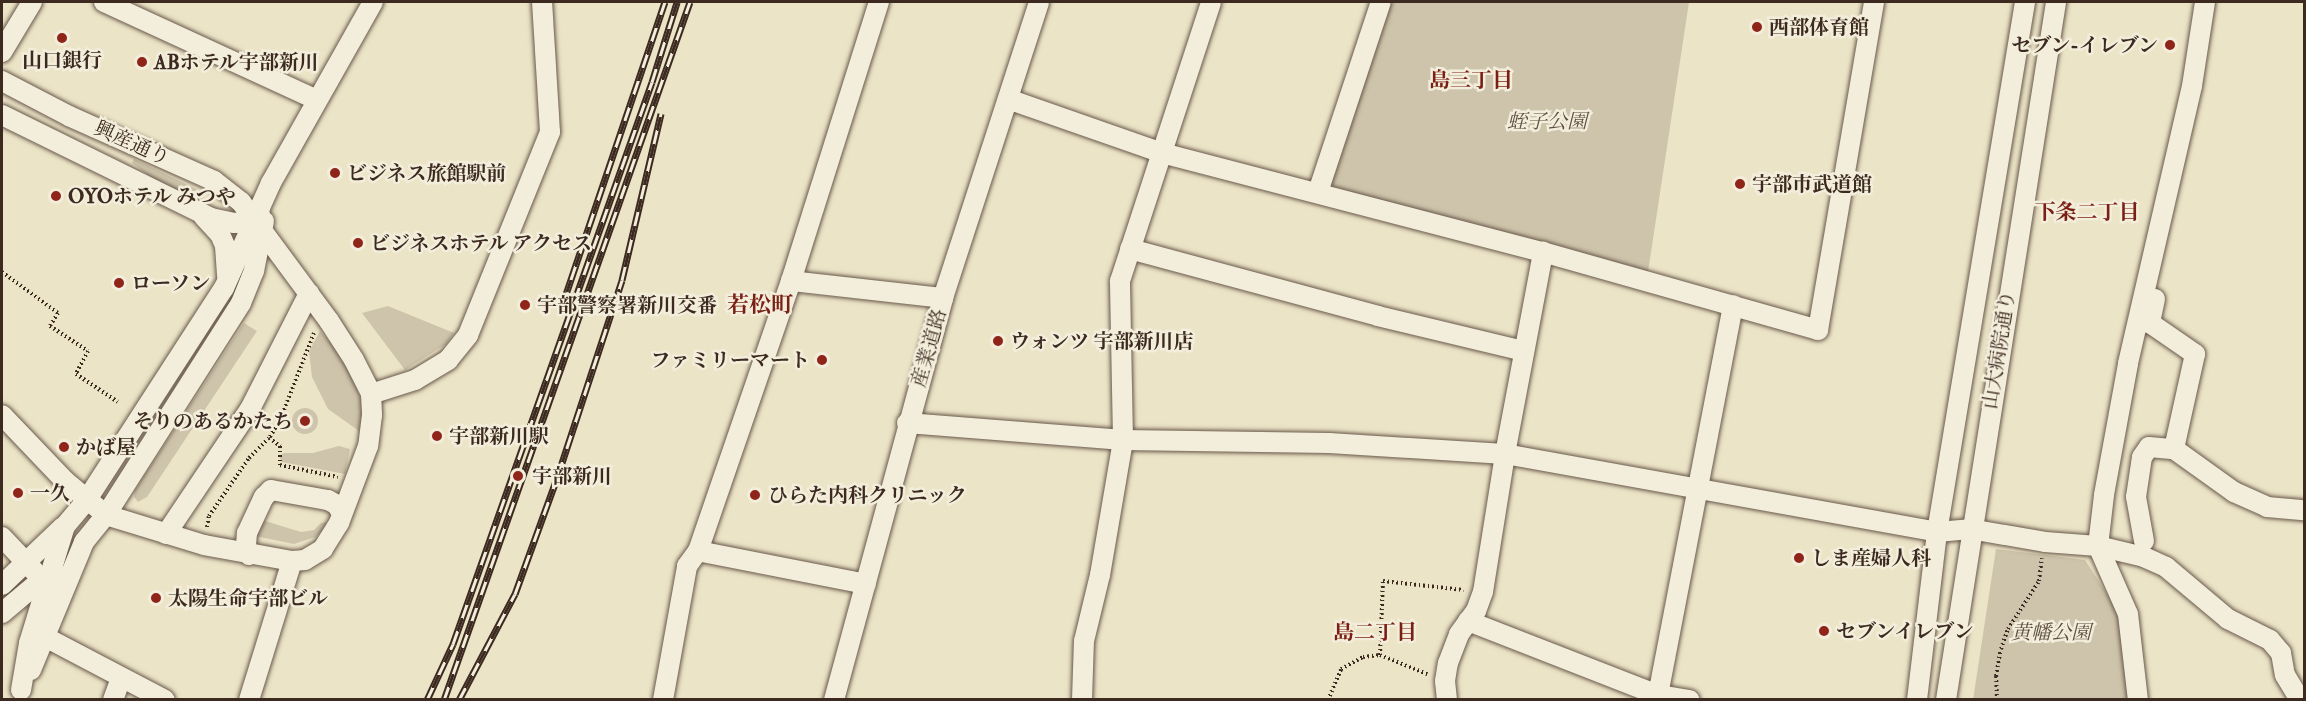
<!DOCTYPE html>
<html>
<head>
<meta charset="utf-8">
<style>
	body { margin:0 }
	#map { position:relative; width:2306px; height:701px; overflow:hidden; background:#ece4c7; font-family:"IM FELL Double Pica","Noto Serif JP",serif }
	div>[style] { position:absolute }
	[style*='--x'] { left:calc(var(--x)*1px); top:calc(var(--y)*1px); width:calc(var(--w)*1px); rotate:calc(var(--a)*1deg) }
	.green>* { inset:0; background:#cec4ab }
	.round { border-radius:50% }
	.path>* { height:4px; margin-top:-2px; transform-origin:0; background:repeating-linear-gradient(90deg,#3c2a20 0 1.5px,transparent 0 4.5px) }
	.roads { filter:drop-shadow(0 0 2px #68584a) drop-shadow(0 0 2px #68584a) }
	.minor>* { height:20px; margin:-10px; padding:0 10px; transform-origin:10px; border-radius:10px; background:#f3eddb }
	.rail>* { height:7px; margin-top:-3.5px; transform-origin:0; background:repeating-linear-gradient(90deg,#f3eddb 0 14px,#3c2a20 0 28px); box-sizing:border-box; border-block:2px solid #3c2a20 }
	.dots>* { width:16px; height:16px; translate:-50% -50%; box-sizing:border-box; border:3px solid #f3eddb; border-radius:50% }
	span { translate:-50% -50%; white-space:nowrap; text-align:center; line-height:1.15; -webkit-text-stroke:5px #f3eddb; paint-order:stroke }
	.poi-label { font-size:20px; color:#3c2a20; font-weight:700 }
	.left { translate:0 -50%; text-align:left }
	.right { translate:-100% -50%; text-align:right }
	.park-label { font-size:20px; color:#605043; font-style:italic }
	.street-label { font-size:20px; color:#3c2a20 }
	.neighbourhood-label { font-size:21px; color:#7a1f14; font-weight:700 }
	.quarter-label { font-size:22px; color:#7a1f14; font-weight:700 }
	.frame { position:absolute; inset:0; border:3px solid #3c2a20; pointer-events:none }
</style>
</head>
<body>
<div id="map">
	<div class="green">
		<div style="clip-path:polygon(1390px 2px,1689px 2px,1648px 272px,1333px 187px,1330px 178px)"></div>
		<div style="clip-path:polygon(134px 159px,202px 192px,197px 202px,159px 183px,132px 163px)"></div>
		<div style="clip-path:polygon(388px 306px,454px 333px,446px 344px,405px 370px,362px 313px)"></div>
		<div style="clip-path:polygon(244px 323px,257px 331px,147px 497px,138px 502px,134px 497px,135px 490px)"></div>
		<div style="clip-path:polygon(320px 331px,341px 355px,355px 381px,364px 411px,359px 431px,328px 409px,312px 377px,309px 351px)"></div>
		<div class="round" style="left:292px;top:408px;width:26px;height:26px"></div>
		<div style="clip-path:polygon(339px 446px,350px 449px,345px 474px,282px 462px,279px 456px,284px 453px,313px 453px)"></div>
		<div style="clip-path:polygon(262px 520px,301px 532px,314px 530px,321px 523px,326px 522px,327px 527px,315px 537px,294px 544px,255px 536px)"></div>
		<div style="clip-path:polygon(1996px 549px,2085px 560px,2118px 611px,2128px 699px,1973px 700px)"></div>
	</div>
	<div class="path">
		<div style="--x:2;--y:272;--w:69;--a:36.2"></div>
		<div style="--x:58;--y:313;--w:15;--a:122"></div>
		<div style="--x:50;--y:326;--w:45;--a:33.3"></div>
		<div style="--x:88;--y:351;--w:26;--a:118"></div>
		<div style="--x:76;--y:374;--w:50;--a:33.7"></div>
		<div style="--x:314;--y:333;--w:93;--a:111.3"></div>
		<div style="--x:280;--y:420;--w:21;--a:121"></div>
		<div style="--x:269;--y:438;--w:14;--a:36"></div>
		<div style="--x:280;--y:446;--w:19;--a:90"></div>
		<div style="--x:280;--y:465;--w:59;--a:11.7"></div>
		<div style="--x:207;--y:527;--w:11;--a:-80"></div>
		<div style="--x:209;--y:516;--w:70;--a:-55.4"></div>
		<div style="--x:249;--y:458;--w:28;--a:-45"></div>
		<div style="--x:1380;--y:655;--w:74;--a:-87.7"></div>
		<div style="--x:1383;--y:581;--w:81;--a:6.3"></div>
		<div style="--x:1328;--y:700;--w:34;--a:-67"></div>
		<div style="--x:1341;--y:669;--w:25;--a:-29"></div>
		<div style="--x:1363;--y:657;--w:17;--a:-7"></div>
		<div style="--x:1380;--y:655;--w:51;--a:22"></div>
		<div style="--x:1997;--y:700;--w:24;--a:-92"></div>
		<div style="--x:1996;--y:676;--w:27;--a:-80"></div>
		<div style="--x:2001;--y:649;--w:21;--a:-71"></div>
		<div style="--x:2008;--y:629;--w:57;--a:-57.1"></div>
		<div style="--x:2039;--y:581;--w:23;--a:-83"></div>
	</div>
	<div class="roads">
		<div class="minor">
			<div style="--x:104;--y:2;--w:234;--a:24.7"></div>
			<div style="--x:2205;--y:2;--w:85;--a:98.8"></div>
			<div style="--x:2192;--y:86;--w:285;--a:103"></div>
			<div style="--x:2128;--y:364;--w:133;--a:100.4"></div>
			<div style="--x:2104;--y:495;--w:51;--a:96.7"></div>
			<div style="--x:2098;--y:546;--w:47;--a:13.4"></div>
			<div style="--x:2144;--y:557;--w:24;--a:24"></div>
			<div style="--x:2166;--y:567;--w:81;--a:40"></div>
			<div style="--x:2228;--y:619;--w:47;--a:26.6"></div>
			<div style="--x:2270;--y:640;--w:17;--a:50"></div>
			<div style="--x:2281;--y:653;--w:22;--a:80"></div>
			<div style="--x:2285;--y:675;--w:29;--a:59"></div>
			<div style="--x:2;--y:52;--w:58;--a:-59"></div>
			<div style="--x:2;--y:81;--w:76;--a:27.6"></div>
			<div style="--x:69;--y:116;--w:159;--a:24.1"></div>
			<div style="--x:214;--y:181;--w:34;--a:38"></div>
			<div style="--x:241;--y:202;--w:148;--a:53.5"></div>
			<div style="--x:329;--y:321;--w:46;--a:57.3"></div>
			<div style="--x:354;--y:360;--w:38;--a:63"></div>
			<div style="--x:371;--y:394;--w:21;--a:87"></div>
			<div style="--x:372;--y:415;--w:31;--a:97"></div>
			<div style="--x:368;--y:446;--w:82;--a:110.6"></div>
			<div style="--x:339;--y:523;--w:31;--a:122"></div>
			<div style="--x:323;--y:549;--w:21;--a:149"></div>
			<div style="--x:305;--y:560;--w:13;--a:176"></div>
			<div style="--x:292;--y:561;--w:89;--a:-169.7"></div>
			<div style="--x:204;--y:545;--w:102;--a:-163"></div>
			<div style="--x:106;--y:515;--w:53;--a:-140.3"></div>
			<div style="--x:65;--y:481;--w:91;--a:-133.7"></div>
			<div style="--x:1008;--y:99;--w:163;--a:19.3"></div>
			<div style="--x:1162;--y:153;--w:394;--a:14.6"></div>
			<div style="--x:1543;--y:252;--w:286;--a:15.8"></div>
			<div style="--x:1818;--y:330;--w:333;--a:-80.3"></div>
			<div style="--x:2;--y:115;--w:233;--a:26.2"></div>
			<div style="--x:211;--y:218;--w:24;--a:12"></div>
			<div style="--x:234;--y:223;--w:10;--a:-6"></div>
			<div style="--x:244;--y:222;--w:18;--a:-29"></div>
			<div style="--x:1318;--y:192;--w:200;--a:-71.7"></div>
			<div style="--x:204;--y:217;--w:23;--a:47"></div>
			<div style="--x:220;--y:234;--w:13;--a:67"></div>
			<div style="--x:225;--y:246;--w:30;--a:86"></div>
			<div style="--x:1130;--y:249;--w:257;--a:15.1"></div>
			<div style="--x:1378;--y:316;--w:150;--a:13.5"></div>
			<div style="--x:791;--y:281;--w:153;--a:6.4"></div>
			<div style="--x:2155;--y:299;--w:25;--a:102"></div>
			<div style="--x:2150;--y:323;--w:55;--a:34.6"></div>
			<div style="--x:2195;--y:354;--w:97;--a:102.5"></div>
			<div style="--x:371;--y:394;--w:46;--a:-17.7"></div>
			<div style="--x:415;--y:380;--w:39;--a:-31"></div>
			<div style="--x:448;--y:360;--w:32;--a:-51"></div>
			<div style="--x:468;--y:335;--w:219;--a:-68"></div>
			<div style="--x:550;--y:132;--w:130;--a:-93.5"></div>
			<div style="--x:907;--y:423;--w:217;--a:4.5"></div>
			<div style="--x:1123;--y:440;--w:206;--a:0.8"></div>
			<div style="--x:1329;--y:443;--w:176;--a:3.6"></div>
			<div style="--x:1505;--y:454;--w:439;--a:10.2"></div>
			<div style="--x:1937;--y:532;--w:33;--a:-5"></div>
			<div style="--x:1970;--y:529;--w:76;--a:9.8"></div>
			<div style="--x:2045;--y:542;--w:53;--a:4.3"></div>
			<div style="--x:2098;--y:546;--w:74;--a:66.2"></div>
			<div style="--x:2128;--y:614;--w:87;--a:83.4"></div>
			<div style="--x:166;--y:534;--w:151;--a:-56.1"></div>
			<div style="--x:250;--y:409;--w:130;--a:-63"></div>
			<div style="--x:2;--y:537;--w:47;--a:46.7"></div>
			<div style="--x:2144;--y:541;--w:45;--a:-100.3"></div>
			<div style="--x:2136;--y:497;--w:40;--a:-81.5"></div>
			<div style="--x:2142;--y:457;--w:12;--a:-55"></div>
			<div style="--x:2149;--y:447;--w:25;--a:5"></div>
			<div style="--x:2174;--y:449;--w:74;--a:35.6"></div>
			<div style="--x:2234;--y:492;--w:36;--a:24"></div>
			<div style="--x:2267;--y:507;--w:37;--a:5"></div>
			<div style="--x:698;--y:551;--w:171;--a:11.1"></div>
			<div style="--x:249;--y:555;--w:9;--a:-108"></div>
			<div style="--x:246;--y:546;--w:13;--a:-86"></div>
			<div style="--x:247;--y:533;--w:40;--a:-65"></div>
			<div style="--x:264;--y:497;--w:10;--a:-45"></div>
			<div style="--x:271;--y:490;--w:58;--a:10"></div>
			<div style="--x:328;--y:500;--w:10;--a:29"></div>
			<div style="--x:337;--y:505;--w:10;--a:61"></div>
			<div style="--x:2;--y:585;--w:84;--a:-43.6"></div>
			<div style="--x:2;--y:613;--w:67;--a:-40.1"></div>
			<div style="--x:1468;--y:621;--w:204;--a:21.3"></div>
			<div style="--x:1658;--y:695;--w:32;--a:9"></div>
			<div style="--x:47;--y:638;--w:133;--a:27.7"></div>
			<div style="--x:31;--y:670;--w:139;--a:-67.5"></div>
			<div style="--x:84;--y:542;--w:35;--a:-51"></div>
			<div style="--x:106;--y:515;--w:251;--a:-57.5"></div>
			<div style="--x:241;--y:303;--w:35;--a:-68"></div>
			<div style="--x:254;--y:271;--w:51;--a:-78.7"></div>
			<div style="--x:21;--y:690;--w:48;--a:-80.3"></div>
			<div style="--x:29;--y:643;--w:122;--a:-72.9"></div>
			<div style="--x:65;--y:526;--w:33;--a:-50"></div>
			<div style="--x:86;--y:501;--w:254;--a:-57.1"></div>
			<div style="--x:224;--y:288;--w:115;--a:-65.9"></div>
			<div style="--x:271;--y:183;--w:208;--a:-60.6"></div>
			<div style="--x:1658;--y:695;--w:397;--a:-79.1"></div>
			<div style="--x:113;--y:700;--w:23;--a:-70"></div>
			<div style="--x:249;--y:700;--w:145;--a:-72.8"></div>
			<div style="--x:663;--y:700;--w:136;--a:-79.8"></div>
			<div style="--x:687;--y:566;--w:19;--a:-54"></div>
			<div style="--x:698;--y:551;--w:286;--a:-71"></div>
			<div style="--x:791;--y:281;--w:293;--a:-72.5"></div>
			<div style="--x:834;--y:700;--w:417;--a:-74.8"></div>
			<div style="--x:943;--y:298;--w:311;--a:-72"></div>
			<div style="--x:1082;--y:700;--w:59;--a:-88.1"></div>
			<div style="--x:1084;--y:641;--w:68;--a:-76.4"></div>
			<div style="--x:1100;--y:575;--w:137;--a:-80.3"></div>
			<div style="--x:1123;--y:440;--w:159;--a:-91.1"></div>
			<div style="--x:1120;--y:281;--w:293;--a:-71.9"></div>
			<div style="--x:1447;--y:700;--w:19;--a:-96"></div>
			<div style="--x:1445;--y:681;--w:18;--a:-81"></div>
			<div style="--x:1448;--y:663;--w:31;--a:-69"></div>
			<div style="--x:1459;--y:634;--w:29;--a:-54"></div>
			<div style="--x:1476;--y:611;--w:20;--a:-70"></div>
			<div style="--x:1483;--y:592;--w:140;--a:-80.9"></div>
			<div style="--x:1505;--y:454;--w:206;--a:-79.3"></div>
			<div style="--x:1917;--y:700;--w:169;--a:-83.2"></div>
			<div style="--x:1937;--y:532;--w:537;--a:-80.57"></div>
			<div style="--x:1946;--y:700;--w:707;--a:-81.04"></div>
		</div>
	</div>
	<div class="rail">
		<div style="--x:562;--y:306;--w:321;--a:-71.3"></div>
		<div style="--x:427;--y:700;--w:62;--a:-65.1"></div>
		<div style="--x:453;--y:644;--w:596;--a:-70.5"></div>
		<div style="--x:652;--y:82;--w:84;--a:-72.6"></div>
		<div style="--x:444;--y:700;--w:740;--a:-70.59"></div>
		<div style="--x:459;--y:700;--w:120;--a:-62.2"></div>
		<div style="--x:515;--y:594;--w:127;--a:-70.1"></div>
		<div style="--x:558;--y:475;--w:205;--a:-71.8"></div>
		<div style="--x:622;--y:280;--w:171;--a:-76.8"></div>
	</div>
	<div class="dots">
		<div style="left:1757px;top:27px;background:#8f2418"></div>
		<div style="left:62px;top:38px;background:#8f2418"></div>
		<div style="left:2170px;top:45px;background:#8f2418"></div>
		<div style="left:142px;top:62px;background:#8f2418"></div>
		<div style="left:335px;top:173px;background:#8f2418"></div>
		<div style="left:1740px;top:184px;background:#8f2418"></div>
		<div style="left:56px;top:196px;background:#8f2418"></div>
		<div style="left:358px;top:243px;background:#8f2418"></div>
		<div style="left:119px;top:283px;background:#8f2418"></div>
		<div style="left:525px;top:305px;background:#8f2418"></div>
		<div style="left:998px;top:341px;background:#8f2418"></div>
		<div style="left:822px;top:360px;background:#8f2418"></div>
		<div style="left:305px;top:421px;background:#8f2418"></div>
		<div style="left:437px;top:436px;background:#8f2418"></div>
		<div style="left:64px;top:447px;background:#8f2418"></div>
		<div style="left:518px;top:476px;background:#8f2418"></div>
		<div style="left:18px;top:493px;background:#8f2418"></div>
		<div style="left:755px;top:495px;background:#8f2418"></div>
		<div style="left:1799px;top:558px;background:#8f2418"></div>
		<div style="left:156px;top:598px;background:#8f2418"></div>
		<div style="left:1824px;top:631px;background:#8f2418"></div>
	</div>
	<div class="poi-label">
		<span class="left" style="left:1769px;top:27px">西部体育館</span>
		<span class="right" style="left:2158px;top:45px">セブン-イレブン</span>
		<span style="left:62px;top:60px">山口銀行</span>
		<span class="left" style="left:154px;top:62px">ABホテル宇部新川</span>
		<span class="left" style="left:347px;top:173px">ビジネス旅館駅前</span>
		<span class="left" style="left:1752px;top:184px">宇部市武道館</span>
		<span class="left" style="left:68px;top:196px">OYOホテル みつや</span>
		<span class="left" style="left:370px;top:243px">ビジネスホテル アクセス</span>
		<span class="left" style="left:131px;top:283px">ローソン</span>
		<span class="left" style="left:537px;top:305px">宇部警察署新川交番</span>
		<span class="left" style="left:1010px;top:341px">ウォンツ 宇部新川店</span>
		<span class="right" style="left:810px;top:360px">ファミリーマート</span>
		<span class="right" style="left:293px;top:421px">そりのあるかたち</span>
		<span class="left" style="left:449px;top:436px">宇部新川駅</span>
		<span class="left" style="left:76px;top:447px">かば屋</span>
		<span class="left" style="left:532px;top:476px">宇部新川</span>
		<span class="left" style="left:30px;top:493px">一久</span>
		<span class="left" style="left:768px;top:495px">ひらた内科クリニック</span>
		<span class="left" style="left:1811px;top:558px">しま産婦人科</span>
		<span class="left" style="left:168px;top:598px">太陽生命宇部ビル</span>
		<span class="left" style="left:1836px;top:631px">セブンイレブン</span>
	</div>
	<div class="park-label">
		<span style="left:1547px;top:121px">蛭子公園</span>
		<span style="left:2051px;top:632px">黄幡公園</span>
	</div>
	<div class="street-label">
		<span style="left:132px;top:143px;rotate:24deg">興産通り</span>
		<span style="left:929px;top:348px;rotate:-74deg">産業道路</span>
		<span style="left:1999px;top:350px;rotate:-81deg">山大病院通り</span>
	</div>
	<div class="neighbourhood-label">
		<span style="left:1471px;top:81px">島三丁目</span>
		<span style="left:2087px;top:213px">下条二丁目</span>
		<span style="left:1375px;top:633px">島二丁目</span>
	</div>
	<div class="quarter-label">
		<span style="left:760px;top:306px">若松町</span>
	</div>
	<div class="frame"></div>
</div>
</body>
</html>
